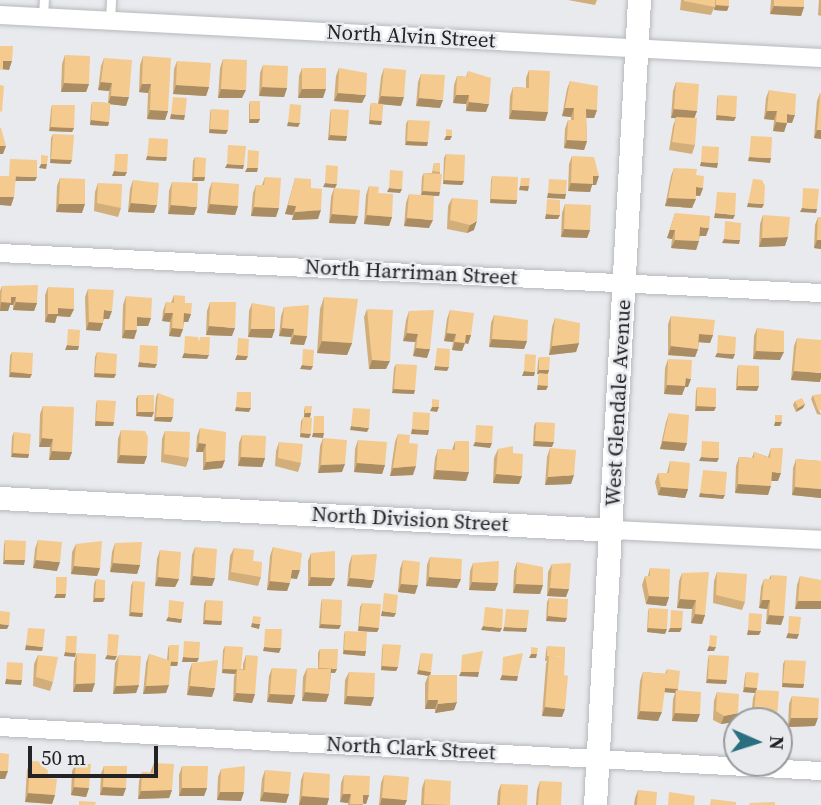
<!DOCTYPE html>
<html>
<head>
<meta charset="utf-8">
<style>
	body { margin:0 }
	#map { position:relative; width:821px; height:805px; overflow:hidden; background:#e8eaed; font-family:"Source Serif 4",serif }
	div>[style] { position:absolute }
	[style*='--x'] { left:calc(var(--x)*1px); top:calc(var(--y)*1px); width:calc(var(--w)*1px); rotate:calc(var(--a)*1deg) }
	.roads { filter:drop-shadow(0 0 2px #b7b9bc) drop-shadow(0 0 2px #b7b9bc) }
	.service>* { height:9px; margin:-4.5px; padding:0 4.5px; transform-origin:4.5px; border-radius:4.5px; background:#fff }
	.minor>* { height:18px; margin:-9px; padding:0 9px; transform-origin:9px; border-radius:9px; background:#fff }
	.tertiary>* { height:23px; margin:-11.5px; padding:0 11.5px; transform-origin:11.5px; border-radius:11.5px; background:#fff }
	.wall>* { inset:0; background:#d2ae7b }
	.shaded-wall>* { inset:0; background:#ab8d64 }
	.building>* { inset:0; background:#f4ca8f }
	span { translate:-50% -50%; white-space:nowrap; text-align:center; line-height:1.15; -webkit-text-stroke:5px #e8eaed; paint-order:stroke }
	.street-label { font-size:21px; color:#232325 }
	.north { position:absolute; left:723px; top:707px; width:70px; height:70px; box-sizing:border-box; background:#e8eaed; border:2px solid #999a9d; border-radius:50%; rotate:93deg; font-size:19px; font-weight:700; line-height:28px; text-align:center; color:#232325 }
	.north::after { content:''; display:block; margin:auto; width:24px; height:32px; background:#2a6f7f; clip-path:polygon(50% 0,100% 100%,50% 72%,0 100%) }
	.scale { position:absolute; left:28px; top:746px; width:130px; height:32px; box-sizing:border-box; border:4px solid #232325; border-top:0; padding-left:9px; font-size:21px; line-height:24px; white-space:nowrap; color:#232325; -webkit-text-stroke:5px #e8eaed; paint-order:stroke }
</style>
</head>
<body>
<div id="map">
	<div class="roads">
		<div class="service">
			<div style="--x:43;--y:17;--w:17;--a:-87"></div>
			<div style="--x:110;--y:20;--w:20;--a:-87"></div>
		</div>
		<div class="minor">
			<div style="--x:0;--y:15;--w:822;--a:3"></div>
			<div style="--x:0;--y:253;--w:822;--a:2.79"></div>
			<div style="--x:612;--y:530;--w:209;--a:2.7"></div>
			<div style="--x:0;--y:727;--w:822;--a:3.07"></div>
		</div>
		<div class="tertiary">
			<div style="--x:0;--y:498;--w:613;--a:2.99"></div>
			<div style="--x:595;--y:805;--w:806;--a:-86.87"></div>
		</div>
	</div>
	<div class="wall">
		<div style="clip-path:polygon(568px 0,597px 0,595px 5px)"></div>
		<div style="clip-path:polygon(681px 0,729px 0,727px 11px,714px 10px,714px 8px,711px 15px,680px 10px)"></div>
		<div style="clip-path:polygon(771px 0,804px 0,804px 7px,801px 16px,770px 14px)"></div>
		<div style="clip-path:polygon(819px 0,821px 0,821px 16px,818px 15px)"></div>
		<div style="clip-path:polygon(65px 55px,89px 84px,86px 92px,61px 92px,62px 64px)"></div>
		<div style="clip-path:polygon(143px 56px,168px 111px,165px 120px,147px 119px,148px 93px,139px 92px,140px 65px)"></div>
		<div style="clip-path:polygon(104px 58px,126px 106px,110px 104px,109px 122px,108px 126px,90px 125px,91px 106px,92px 102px,108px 103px,109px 91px,98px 90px,101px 66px)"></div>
		<div style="clip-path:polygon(223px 59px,242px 98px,218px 98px,220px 68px)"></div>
		<div style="clip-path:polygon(177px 61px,209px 87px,206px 96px,173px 94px,174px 69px)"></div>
		<div style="clip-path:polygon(263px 65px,287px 88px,284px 97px,259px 96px,260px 73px)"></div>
		<div style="clip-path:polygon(302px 68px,323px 98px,298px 98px,299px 76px)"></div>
		<div style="clip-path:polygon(339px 68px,362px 103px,334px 101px,336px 76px)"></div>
		<div style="clip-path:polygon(384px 68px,401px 106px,383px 104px,381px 125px,369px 124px,370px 108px,371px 103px,378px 104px,381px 77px)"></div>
		<div style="clip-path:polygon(529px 70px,548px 112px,545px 121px,509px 119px,510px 96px,513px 87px,526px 88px,526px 78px)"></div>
		<div style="clip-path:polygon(468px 71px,486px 112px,466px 111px,466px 104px,453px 103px,454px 85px,457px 76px,466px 77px)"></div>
		<div style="clip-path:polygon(421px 74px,440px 108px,416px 106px,418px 82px)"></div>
		<div style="clip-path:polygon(570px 81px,597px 110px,594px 118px,586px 118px,587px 141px,584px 150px,564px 148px,565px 129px,568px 120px,571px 120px,571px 117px,562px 116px,567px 89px)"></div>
		<div style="clip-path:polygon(676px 82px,697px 111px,694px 118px,695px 145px,692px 154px,669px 150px,673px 126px,676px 118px,671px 118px,673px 91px)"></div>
		<div style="clip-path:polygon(769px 90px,792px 123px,787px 123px,784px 132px,773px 131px,774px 120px,764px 119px,766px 98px)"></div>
		<div style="clip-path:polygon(820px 93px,821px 93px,821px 139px,814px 138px,817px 101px)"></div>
		<div style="clip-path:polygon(718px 95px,734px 121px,716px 120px,717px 99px)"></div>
		<div style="clip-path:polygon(250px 101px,260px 119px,258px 123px,249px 123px,249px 105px)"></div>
		<div style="clip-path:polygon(52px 105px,74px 128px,72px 132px,49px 131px,51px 109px)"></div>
		<div style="clip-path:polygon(211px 109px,226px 134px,209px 133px,210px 113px)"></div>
		<div style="clip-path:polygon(331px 109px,346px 141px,328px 140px,330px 114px)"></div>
		<div style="clip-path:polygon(408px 120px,427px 146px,405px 145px,406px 124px)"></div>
		<div style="clip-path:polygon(53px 134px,72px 160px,70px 164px,50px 163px,51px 138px)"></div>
		<div style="clip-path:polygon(446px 154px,464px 181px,462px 185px,443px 184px,444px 158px)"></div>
		<div style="clip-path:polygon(572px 156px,596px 185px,592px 185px,590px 192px,568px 191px,569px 164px)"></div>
		<div style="clip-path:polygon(195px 157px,205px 177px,204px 181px,192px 181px,193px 161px)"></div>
		<div style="clip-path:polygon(434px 163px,440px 172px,439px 196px,421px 195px,422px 177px,424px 173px,432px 173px)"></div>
		<div style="clip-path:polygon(674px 168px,696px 175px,703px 188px,700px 196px,696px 196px,692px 208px,665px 206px,671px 176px)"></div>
		<div style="clip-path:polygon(492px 176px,517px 200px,516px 204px,490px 203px,491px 180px)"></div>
		<div style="clip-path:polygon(265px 177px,276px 217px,251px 216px,253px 193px,256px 185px,262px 185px)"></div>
		<div style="clip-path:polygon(60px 178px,82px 213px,56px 212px,57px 186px)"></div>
		<div style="clip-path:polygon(295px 178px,311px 188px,318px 219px,292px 220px,293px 215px,285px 214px)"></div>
		<div style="clip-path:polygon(133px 180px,154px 213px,128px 212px,130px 189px)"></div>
		<div style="clip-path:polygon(172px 182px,194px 215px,168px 214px,169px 191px)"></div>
		<div style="clip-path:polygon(212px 182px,238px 206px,235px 215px,207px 213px,209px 190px)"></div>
		<div style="clip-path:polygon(98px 183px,121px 208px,118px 217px,94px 211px,95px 192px)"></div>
		<div style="clip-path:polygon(369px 186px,378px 193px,392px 217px,389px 226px,364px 224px,366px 195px)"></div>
		<div style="clip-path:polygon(334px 188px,358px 216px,355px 224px,329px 223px,331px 197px)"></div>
		<div style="clip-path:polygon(409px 194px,429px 228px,404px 226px,406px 203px)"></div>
		<div style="clip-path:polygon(452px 198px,474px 230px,467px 233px,447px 229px,448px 206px)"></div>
		<div style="clip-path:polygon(565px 204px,590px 230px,587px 238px,561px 237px,562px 213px)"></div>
		<div style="clip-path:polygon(675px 213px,706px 236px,700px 236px,696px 250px,671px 248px,672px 239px,667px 238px)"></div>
		<div style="clip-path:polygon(763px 215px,785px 246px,759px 247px,760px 224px)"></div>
		<div style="clip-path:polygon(818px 217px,821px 249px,814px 248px,815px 225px)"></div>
		<div style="clip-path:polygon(2px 286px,37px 303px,34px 311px,13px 310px,13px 305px,10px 305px,8px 311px,0 311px,0 291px)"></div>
		<div style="clip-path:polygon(48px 287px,74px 309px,70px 317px,57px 316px,55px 323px,45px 322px,45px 295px)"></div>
		<div style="clip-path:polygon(88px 289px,109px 319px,104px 319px,100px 331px,86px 330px,85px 297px)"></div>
		<div style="clip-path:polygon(174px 295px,185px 303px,191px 314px,188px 322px,184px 322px,183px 329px,180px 337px,169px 336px,170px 322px,162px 321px,163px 311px,166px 302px,171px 303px)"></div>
		<div style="clip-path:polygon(126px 296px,151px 318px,148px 326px,137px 326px,134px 339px,122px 338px,123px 305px)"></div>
		<div style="clip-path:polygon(324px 297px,352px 343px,347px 355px,317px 353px,320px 309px)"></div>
		<div style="clip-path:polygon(210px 302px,232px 336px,206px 335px,207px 311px)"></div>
		<div style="clip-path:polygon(252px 303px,272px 338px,248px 337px,249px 311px)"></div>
		<div style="clip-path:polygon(284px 307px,307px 336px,304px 345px,290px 344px,291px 337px,279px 336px,281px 316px)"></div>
		<div style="clip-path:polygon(367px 309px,386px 369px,369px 369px,364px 317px)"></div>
		<div style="clip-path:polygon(450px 310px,471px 335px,468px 344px,465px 343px,462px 351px,452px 350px,453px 342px,444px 341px,447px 319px)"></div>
		<div style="clip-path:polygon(409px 311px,427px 358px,413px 356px,415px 342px,403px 341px,406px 320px)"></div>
		<div style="clip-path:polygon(494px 315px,527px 341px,524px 349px,489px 347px,491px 323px)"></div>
		<div style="clip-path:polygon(671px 316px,713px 335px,710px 343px,699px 342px,698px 349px,695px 357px,668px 355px,668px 324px)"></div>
		<div style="clip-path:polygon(555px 318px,579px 343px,576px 352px,549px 355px,552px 327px)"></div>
		<div style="clip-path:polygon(757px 328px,780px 360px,753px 359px,754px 336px)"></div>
		<div style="clip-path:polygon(797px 338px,820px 382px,791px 380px,794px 346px)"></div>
		<div style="clip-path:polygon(12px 352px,30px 378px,9px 377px,10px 356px)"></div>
		<div style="clip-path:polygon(97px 352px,116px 374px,114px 378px,94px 377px,95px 357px)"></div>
		<div style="clip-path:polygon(539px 357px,549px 370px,548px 374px,548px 386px,546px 390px,537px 390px,539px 374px,537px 374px,538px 361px)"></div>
		<div style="clip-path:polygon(668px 359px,688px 387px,685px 387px,682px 395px,664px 394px,665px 368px)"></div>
		<div style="clip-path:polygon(396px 364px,414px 394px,392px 393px,394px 368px)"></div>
		<div style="clip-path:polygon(738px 365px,757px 391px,736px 390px,737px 370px)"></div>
		<div style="clip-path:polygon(697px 387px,716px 407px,714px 411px,695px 411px,696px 391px)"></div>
		<div style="clip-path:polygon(158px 393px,171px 422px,154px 421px,156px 397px)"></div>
		<div style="clip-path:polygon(138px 395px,152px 417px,136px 416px,136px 399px)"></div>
		<div style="clip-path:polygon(813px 395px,821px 415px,817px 414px,811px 399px)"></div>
		<div style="clip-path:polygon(97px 400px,114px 422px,113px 426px,95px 426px,96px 405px)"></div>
		<div style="clip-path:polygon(795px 401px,805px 404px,803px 408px,796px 412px,793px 405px)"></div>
		<div style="clip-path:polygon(43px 406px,72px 452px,69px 460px,49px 460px,50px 447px,39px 447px,40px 414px)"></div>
		<div style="clip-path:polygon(305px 406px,311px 413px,310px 417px,311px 434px,309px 438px,300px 437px,301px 421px,304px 417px,304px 411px)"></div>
		<div style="clip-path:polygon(669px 413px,687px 443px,684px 451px,660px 449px,666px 422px)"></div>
		<div style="clip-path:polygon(536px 422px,552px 447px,533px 446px,534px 426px)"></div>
		<div style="clip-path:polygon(200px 428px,222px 468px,203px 470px,203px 452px,196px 452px,197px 436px)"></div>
		<div style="clip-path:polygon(121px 430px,147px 456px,144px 464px,117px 463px,118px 439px)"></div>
		<div style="clip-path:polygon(165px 431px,189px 458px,186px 467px,161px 462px,162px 439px)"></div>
		<div style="clip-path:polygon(14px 432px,29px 454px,28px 458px,11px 457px,12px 437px)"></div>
		<div style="clip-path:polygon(398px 434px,409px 443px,413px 475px,390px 476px,395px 442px)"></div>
		<div style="clip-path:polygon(242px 435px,265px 458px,262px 467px,238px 466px,239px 443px)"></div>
		<div style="clip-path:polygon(323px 438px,342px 472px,318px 473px,320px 446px)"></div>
		<div style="clip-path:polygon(358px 440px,385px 465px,382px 474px,354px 472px,355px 449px)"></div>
		<div style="clip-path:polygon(455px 441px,466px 481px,433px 479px,435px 458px,438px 449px,452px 450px)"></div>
		<div style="clip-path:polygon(279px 442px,301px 463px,298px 472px,275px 466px,276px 451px)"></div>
		<div style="clip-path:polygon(550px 448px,571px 484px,545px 485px,547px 457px)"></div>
		<div style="clip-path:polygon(771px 448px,778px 481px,771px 481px,768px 495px,735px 493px,736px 466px,739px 457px,752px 458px,754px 452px,768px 457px)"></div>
		<div style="clip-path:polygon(498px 449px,513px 453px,519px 484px,493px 483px,494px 458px)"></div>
		<div style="clip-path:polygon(796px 459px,821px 461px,821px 498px,792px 495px,793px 468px)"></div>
		<div style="clip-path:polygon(670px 461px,688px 489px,685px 498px,658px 495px,655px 482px,658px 473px,667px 473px)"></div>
		<div style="clip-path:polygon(5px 540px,24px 565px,3px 564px,4px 545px)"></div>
		<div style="clip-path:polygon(38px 540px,57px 571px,33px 568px,35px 549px)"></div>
		<div style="clip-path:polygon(115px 543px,140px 565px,137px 574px,110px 572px,112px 552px)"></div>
		<div style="clip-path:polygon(76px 544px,100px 568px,97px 576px,71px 574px,72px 552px)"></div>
		<div style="clip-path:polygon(195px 547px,212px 586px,190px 585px,192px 555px)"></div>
		<div style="clip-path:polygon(273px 547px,297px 579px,291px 578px,287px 591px,267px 590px,270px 556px)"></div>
		<div style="clip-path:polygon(234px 548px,253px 561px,261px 577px,258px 586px,228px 580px,230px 556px)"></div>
		<div style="clip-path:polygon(160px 550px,179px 579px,175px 587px,155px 586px,157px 559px)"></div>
		<div style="clip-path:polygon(311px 553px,331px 586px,308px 586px,308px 561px)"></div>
		<div style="clip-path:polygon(352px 555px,371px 588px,347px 586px,349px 564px)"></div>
		<div style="clip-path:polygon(430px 557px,457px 588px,426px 586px,427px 565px)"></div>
		<div style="clip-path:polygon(403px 560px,415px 594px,398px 592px,400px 569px)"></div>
		<div style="clip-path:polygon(517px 562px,543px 585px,540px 594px,513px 593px,514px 571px)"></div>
		<div style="clip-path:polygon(473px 563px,498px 583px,495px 591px,469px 590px,470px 571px)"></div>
		<div style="clip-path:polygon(552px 564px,566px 597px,547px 596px,548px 572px)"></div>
		<div style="clip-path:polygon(650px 568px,669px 597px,666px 606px,646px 604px,642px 585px,645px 576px,648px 576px)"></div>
		<div style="clip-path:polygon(717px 572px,745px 602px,742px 610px,713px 603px,714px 581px)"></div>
		<div style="clip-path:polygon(682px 573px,705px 615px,702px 624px,691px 623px,692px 609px,677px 608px,679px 581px)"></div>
		<div style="clip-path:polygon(771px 575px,784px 616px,781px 625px,766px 624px,767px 609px,759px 608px,761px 587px,764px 579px,769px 579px)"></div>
		<div style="clip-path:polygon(800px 576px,821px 609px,795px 609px,797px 585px)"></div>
		<div style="clip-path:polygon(96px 579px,103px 602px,93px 602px,94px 584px)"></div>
		<div style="clip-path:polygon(133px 581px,143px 613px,142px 617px,129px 616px,131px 586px)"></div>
		<div style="clip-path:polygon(549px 598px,567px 618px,565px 622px,546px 621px,547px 602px)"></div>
		<div style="clip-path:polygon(322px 599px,339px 629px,319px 628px,321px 603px)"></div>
		<div style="clip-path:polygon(206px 600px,222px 621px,221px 625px,203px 624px,204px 604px)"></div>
		<div style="clip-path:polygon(362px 603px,379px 628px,377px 632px,358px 631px,360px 607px)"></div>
		<div style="clip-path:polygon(649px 608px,665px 634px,647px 632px,648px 612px)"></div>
		<div style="clip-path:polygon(345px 631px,365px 656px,343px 654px,344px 635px)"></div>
		<div style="clip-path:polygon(383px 644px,398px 667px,396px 671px,381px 670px,382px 649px)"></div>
		<div style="clip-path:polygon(169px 645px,178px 662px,177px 666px,170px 666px,166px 693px,143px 694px,146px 663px,149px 654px,167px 660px,168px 649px)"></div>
		<div style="clip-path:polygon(225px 646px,241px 669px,243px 669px,243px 664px,246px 655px,255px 694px,252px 703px,233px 701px,234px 677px,235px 674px,222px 673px,223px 650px)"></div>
		<div style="clip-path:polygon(547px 646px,564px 675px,562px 717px,542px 716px,546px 664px,547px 661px,545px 661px,546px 651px)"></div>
		<div style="clip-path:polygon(320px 649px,335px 673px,331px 673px,329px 694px,326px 702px,302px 701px,303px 677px,307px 668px,318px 669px,318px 653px)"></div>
		<div style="clip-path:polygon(77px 653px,92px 692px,73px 692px,74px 662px)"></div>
		<div style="clip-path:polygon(421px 653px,430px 675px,454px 710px,435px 713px,435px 709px,425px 709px,425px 683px,428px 676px,417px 674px)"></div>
		<div style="clip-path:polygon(38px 655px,53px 682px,50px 691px,33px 686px,34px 664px)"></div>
		<div style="clip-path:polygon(119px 655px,139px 685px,136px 693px,113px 694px,115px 663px)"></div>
		<div style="clip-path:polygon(709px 655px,726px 684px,706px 683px,708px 659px)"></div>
		<div style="clip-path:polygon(785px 660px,804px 684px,803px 688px,782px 687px,783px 664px)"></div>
		<div style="clip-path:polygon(192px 663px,212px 697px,187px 695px,189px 672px)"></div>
		<div style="clip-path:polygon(272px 668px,295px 695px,292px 704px,267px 702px,269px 676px)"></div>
		<div style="clip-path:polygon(667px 669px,678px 691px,697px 722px,672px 721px,673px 699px,675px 693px,664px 692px,658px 721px,637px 719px,640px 681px,643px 672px,665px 674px)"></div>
		<div style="clip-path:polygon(349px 672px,371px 706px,344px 704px,345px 680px)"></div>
		<div style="clip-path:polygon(746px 672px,757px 690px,777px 718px,776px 721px,751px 721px,753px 698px,755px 693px,743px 692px,745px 676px)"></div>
		<div style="clip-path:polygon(717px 692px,735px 722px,721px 724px,713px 720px,714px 701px)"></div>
		<div style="clip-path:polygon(792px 696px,815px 726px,788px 727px,789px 704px)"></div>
		<div style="clip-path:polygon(30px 761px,47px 778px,55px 795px,52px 804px,25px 802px,27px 770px)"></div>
		<div style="clip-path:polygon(76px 763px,89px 788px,86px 797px,71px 795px,72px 771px)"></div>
		<div style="clip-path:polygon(154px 763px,172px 790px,169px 798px,138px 799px,139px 781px,142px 772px,150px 773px)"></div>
		<div style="clip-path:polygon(104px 766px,126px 788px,123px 796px,100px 795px,101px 774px)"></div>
		<div style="clip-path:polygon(182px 766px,207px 788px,204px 796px,179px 796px,179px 775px)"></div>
		<div style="clip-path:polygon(221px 769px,241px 801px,217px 800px,218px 777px)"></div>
		<div style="clip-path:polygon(265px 770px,289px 794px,286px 803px,260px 801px,262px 779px)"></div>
		<div style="clip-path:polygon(304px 772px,329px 798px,327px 805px,299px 805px,301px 780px)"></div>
		<div style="clip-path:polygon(344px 775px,369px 795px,366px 804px,363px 803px,363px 805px,348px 805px,348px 803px,340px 802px,341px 783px)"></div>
		<div style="clip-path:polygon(384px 775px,405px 805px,379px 805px,381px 783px)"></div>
		<div style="clip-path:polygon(425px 779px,450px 805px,421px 805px,422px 788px)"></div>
		<div style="clip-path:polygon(540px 781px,561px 805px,536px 805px,537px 790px)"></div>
		<div style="clip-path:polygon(501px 784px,527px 805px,497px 805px,498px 792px)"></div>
		<div style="clip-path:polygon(638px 790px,656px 805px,634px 805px,635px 798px)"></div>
	</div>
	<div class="shaded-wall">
		<div style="clip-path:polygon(716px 5px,729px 6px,727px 11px,714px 10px)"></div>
		<div style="clip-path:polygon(774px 6px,804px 7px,801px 16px,770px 14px)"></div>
		<div style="clip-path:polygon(3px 61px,12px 61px,9px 70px,0 69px)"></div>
		<div style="clip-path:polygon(101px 82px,112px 83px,109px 91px,98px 90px)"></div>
		<div style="clip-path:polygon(64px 83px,89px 84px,86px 92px,61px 92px)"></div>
		<div style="clip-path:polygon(142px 84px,151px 84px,148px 93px,139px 92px)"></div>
		<div style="clip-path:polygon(176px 85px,209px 87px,206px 96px,173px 94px)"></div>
		<div style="clip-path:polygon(262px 87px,287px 88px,284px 97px,259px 96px)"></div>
		<div style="clip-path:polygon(221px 89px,246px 90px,242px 98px,218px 98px)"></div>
		<div style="clip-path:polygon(302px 89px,326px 89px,323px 98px,298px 98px)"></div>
		<div style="clip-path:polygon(338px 93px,366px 95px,362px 103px,334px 101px)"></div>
		<div style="clip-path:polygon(456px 95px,469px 95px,466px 104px,453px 103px)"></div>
		<div style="clip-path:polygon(111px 96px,129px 97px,126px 106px,108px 104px)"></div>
		<div style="clip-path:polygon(381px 96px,404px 97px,401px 106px,378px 104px)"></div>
		<div style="clip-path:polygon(419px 98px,443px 100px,440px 108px,416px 106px)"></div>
		<div style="clip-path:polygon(469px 102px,489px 104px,486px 112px,466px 111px)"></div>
		<div style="clip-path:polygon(565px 108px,574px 108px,571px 117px,562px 116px)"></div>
		<div style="clip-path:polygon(586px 109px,597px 110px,594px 118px,583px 118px)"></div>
		<div style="clip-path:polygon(674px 109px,697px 111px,694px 119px,671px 118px)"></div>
		<div style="clip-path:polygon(150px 110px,168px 111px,165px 120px,147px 119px)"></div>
		<div style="clip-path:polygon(512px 110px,548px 112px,545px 121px,509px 119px)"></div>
		<div style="clip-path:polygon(767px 111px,777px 111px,774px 120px,764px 119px)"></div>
		<div style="clip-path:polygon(171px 114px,185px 115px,184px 120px,170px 119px)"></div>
		<div style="clip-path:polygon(787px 114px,795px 115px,792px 123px,784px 122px)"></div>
		<div style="clip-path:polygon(717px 115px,736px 117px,734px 121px,716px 120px)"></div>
		<div style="clip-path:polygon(250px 119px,260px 119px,258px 123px,249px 123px)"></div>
		<div style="clip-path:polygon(91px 120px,109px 122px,108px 126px,90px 125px)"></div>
		<div style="clip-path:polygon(370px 120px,382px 121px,381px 125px,369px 124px)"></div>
		<div style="clip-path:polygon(288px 122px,300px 123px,298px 127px,287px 126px)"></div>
		<div style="clip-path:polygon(776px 122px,787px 123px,784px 132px,773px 131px)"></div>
		<div style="clip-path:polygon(51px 127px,74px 128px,72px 132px,49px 131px)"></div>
		<div style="clip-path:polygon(210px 129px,228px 130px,226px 134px,209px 133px)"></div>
		<div style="clip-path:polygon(817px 130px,821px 130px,821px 139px,814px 138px)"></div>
		<div style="clip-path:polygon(330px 135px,347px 136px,346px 141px,328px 140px)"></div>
		<div style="clip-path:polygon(446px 136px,452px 136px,450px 140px,444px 140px)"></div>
		<div style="clip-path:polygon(567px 140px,587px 141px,584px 150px,564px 148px)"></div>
		<div style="clip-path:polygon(407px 141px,428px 142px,427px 146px,405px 145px)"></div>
		<div style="clip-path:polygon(0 146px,6px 146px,3px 154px,0 154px)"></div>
		<div style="clip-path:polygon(147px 156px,167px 157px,166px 161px,146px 160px)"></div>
		<div style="clip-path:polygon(749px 157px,771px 158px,770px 163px,748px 161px)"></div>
		<div style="clip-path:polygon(51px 159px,72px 160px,70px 164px,50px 163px)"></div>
		<div style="clip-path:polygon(701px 162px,718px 163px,717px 168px,700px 166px)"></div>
		<div style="clip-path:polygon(41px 164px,47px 164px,46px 169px,39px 168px)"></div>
		<div style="clip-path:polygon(227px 164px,244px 165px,243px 169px,225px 168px)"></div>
		<div style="clip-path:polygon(247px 168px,258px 168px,257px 172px,245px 172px)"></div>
		<div style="clip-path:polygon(114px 171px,127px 172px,125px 176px,112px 176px)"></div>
		<div style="clip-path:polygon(9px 176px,37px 177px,35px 181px,7px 181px)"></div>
		<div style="clip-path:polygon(593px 176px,599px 176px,596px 185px,592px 185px,590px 192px,568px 191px,571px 183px)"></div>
		<div style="clip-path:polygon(194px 177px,205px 177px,204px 181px,192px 181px)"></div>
		<div style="clip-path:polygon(444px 180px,464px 181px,462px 185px,443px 184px)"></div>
		<div style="clip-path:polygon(325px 183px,337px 184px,335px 188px,323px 187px)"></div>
		<div style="clip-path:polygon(520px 186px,529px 186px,528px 191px,519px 190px)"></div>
		<div style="clip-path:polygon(696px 187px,703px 188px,700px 196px,693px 195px)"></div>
		<div style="clip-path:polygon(389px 188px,402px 189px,400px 193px,387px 192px)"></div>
		<div style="clip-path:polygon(423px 191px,440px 192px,439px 196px,421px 195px)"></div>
		<div style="clip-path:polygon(548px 193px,566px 194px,565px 199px,547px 198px)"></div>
		<div style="clip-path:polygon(0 197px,14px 197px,11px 206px,0 205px)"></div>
		<div style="clip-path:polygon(668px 198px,696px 199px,692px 208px,665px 206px)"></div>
		<div style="clip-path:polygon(491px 199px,517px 200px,516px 204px,490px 203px)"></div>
		<div style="clip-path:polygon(131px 203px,157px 205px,154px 213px,128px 212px)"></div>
		<div style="clip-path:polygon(748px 203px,764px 204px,762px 208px,747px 207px)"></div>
		<div style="clip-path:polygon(59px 204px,85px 204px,82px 213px,56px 212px)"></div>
		<div style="clip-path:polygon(210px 204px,238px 206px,235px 215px,207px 213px)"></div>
		<div style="clip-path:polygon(171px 205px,197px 207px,194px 215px,168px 214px)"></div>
		<div style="clip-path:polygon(288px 205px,296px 206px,293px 215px,285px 214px)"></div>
		<div style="clip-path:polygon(254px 207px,279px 208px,276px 217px,251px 216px)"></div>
		<div style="clip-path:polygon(802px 208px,817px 209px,816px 213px,800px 212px)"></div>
		<div style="clip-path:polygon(321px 210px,318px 219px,292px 220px,295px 212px)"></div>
		<div style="clip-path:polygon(715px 213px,735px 215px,733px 219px,714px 218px)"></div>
		<div style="clip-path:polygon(332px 214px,358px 216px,355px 224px,329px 223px)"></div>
		<div style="clip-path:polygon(546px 214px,560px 215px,558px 219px,545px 219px)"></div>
		<div style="clip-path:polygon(367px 215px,392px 217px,389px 226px,364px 224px)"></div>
		<div style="clip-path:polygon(407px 218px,433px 220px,429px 228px,404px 226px)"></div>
		<div style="clip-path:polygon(477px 221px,474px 230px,467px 233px,470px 225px)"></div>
		<div style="clip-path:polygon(700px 227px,709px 228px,706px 236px,697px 236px)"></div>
		<div style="clip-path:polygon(564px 229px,590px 230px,587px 238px,561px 237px)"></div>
		<div style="clip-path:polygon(670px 230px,675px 230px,672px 239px,667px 238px)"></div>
		<div style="clip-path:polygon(788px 237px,785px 246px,759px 247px,762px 238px)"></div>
		<div style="clip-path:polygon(724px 239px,740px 240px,739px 244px,722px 243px)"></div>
		<div style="clip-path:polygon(675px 240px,699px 241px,696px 250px,671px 248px)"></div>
		<div style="clip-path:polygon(817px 240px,821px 240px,821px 249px,814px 248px)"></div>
		<div style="clip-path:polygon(11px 297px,16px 297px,13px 305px,10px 305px,8px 311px,0 311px,1px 302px)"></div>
		<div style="clip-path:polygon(16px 302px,37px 303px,34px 311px,13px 310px)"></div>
		<div style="clip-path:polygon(58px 308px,74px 309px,70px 317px,57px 316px,55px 323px,45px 322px,48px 314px)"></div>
		<div style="clip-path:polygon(104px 310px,112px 311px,109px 319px,101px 319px)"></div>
		<div style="clip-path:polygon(165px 313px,173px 313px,170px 322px,162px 321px)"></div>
		<div style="clip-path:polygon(184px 313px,191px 314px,188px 322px,181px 322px)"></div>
		<div style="clip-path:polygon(137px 317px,151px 318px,148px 326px,134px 326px)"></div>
		<div style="clip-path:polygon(89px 322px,103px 323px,100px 331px,86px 330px)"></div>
		<div style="clip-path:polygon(209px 326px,235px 328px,232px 336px,206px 335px)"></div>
		<div style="clip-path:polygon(172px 328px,183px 329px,180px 337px,169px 336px)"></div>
		<div style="clip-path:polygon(282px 328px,294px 329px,291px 337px,279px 336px)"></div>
		<div style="clip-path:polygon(251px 329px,275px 329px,272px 338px,248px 337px)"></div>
		<div style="clip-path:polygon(125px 330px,137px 330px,134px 339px,122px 338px)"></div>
		<div style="clip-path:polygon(407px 333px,418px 334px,415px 342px,403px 341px)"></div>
		<div style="clip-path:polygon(447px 333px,456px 334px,453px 342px,444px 341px)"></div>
		<div style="clip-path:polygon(699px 334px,713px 335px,710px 343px,696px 342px)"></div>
		<div style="clip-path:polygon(294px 335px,307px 336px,304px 345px,290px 344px)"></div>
		<div style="clip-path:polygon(466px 335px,471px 335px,468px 344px,465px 343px,462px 351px,452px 350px,455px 342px)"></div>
		<div style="clip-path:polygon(492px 339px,527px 341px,524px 349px,489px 347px)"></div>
		<div style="clip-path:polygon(322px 341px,352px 343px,347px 355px,317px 353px)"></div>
		<div style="clip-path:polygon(579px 343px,576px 352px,549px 355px,552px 346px)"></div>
		<div style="clip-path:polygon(67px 345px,79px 346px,78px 350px,65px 350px)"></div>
		<div style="clip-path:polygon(671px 346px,698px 349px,695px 357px,668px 355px)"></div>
		<div style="clip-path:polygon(416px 348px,430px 349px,427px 358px,413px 356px)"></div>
		<div style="clip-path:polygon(756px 351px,784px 352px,780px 360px,753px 359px)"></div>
		<div style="clip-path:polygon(184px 353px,209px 355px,207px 359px,182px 358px)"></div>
		<div style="clip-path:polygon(717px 353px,735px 354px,733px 359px,715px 357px)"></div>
		<div style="clip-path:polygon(237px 355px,248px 356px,246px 360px,235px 360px)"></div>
		<div style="clip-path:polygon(372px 360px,390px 361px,386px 369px,369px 369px)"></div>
		<div style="clip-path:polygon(139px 362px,157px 364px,155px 368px,138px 367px)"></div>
		<div style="clip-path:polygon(302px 365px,313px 366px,311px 370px,300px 369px)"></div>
		<div style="clip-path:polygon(435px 366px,449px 367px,447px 371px,434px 370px)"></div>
		<div style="clip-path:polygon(539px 370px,549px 370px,547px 375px,537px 374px)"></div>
		<div style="clip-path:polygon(524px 371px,535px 372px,534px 376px,522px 376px)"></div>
		<div style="clip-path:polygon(794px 371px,821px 373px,821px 378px,820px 382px,791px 380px)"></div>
		<div style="clip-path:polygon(11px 372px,32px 374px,30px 378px,9px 377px)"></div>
		<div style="clip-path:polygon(95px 373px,116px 374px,114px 378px,94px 377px)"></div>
		<div style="clip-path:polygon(686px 378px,691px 379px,688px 387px,685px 387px,682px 395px,664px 394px,667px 385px)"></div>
		<div style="clip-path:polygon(538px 385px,548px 386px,546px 390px,537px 390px)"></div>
		<div style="clip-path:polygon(738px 386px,759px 386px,757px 391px,736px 390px)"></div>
		<div style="clip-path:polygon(394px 389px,415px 390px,414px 394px,392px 393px)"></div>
		<div style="clip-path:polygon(805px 404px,803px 408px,796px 412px,798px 408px)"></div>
		<div style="clip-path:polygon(697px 406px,716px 407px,714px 411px,695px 411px)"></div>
		<div style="clip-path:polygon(236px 407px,251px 408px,249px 412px,235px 411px)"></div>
		<div style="clip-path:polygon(432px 407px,439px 407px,437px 412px,430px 411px)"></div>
		<div style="clip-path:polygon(138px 412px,154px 412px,152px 417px,136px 416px)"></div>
		<div style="clip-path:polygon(305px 413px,311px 413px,310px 417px,304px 417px)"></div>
		<div style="clip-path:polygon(156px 417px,173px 417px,171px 422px,154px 421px)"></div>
		<div style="clip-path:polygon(96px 421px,114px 422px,113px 426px,95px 426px)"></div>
		<div style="clip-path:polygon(775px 422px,782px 422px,780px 426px,774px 426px)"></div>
		<div style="clip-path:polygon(351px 426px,369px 428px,367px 432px,350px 430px)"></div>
		<div style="clip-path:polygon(412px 429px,429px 430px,428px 435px,411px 434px)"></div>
		<div style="clip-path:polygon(301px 433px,311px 434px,309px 438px,300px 437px)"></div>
		<div style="clip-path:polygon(313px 433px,324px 433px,323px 438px,312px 437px)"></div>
		<div style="clip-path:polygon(42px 438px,53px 439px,50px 447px,39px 447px)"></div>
		<div style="clip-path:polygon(535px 441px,554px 442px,552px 447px,533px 446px)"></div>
		<div style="clip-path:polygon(663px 441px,687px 443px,684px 451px,660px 449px)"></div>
		<div style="clip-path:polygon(475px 442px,492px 443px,490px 448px,473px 446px)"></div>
		<div style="clip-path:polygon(199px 443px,206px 444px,203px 452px,196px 452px)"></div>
		<div style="clip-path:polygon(52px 451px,72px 452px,69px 460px,49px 460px)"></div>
		<div style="clip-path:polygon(13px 453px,29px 454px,28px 458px,11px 457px)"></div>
		<div style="clip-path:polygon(120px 455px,147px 456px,144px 464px,117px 463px)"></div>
		<div style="clip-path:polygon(241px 457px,265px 458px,262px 467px,238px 466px)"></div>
		<div style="clip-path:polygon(701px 457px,719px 458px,717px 462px,699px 461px)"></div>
		<div style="clip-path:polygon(225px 460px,222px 468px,203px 470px,206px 462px)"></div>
		<div style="clip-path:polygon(357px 463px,385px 465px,382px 474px,354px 472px)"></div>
		<div style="clip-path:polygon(345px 464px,342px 472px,318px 473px,321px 465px)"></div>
		<div style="clip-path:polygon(416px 466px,413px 475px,390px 476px,393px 468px)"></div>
		<div style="clip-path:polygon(436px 470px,469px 472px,466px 481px,433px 479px)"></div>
		<div style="clip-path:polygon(772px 472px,781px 473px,778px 481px,769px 481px)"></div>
		<div style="clip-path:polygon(496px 474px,522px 476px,519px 484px,493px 483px)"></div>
		<div style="clip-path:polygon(574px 475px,571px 484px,545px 485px,548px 477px)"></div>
		<div style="clip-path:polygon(738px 484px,771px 486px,768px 495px,735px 493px)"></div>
		<div style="clip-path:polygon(661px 487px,688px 489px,685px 498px,658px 495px)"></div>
		<div style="clip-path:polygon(795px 487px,821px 489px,821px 498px,792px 495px)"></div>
		<div style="clip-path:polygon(700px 493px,725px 495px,723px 499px,699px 497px)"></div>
		<div style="clip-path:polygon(5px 560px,25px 560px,24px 565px,3px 564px)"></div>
		<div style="clip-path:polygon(36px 560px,60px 562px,57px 571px,33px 568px)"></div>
		<div style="clip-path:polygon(113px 563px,140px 565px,137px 574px,110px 572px)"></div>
		<div style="clip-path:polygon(74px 566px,100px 568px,97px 576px,71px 574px)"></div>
		<div style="clip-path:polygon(292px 570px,300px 570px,297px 579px,289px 578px)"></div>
		<div style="clip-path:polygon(193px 576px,215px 578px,212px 586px,190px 585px)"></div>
		<div style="clip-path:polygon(158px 577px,179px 579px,175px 587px,155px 586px)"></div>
		<div style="clip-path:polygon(311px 577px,335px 578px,331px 586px,308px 586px)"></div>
		<div style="clip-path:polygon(429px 577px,461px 579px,457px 588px,426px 586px)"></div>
		<div style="clip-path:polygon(350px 578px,374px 580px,371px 588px,347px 586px)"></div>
		<div style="clip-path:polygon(270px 581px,290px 583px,287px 591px,267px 590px)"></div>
		<div style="clip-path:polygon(472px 582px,498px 583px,495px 591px,469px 590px)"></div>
		<div style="clip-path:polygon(401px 584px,418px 585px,415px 594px,398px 592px)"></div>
		<div style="clip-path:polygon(516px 584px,543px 585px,540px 594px,513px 593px)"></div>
		<div style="clip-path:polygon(550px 588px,569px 589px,566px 597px,547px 596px)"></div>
		<div style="clip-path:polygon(56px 594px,66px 594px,65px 598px,54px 598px)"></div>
		<div style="clip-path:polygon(649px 596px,669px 597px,666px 606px,646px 604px)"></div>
		<div style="clip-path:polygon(95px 598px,105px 598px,103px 602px,93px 602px)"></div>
		<div style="clip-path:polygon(680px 599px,696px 600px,692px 609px,677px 608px)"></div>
		<div style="clip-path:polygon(762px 600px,770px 600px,767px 609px,759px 608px)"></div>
		<div style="clip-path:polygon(798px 601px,821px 601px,821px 609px,795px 609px)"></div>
		<div style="clip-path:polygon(382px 611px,396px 613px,394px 617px,381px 616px)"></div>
		<div style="clip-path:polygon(131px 612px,143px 613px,142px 617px,129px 616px)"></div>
		<div style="clip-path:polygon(695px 614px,705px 615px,702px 624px,691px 623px)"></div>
		<div style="clip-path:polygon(769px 615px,784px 616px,781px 625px,766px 624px)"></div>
		<div style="clip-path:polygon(548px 616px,567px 618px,565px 622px,546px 621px)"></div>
		<div style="clip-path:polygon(168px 617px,182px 619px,181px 623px,166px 621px)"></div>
		<div style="clip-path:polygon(205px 620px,222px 621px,221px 625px,203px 624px)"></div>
		<div style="clip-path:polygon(252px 623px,260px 624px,259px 629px,251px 627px)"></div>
		<div style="clip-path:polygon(0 624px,9px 625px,7px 629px,0 629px)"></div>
		<div style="clip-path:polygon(321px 624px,341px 625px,339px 629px,319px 628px)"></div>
		<div style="clip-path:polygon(359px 626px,379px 628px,377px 632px,358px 631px)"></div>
		<div style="clip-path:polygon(483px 626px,502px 628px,500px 632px,481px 630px)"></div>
		<div style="clip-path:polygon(504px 627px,527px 628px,526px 632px,503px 631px)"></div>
		<div style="clip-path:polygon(648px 628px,667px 629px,665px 634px,647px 632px)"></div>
		<div style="clip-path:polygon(670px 628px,682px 628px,680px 632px,668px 632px)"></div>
		<div style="clip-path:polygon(748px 630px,761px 631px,759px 635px,747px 635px)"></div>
		<div style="clip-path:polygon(788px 633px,799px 634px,797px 639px,786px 638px)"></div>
		<div style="clip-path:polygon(26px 645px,43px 647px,42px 651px,25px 650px)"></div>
		<div style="clip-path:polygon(709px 646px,716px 647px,714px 651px,707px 651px)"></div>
		<div style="clip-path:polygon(264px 647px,281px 648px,279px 653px,263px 651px)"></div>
		<div style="clip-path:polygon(344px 650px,366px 651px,365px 656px,343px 654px)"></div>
		<div style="clip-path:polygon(65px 652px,76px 653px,75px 657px,64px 656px)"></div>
		<div style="clip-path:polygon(531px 654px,537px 654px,536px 658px,529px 658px)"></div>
		<div style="clip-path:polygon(107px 655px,117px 656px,115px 660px,105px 659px)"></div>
		<div style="clip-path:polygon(183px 657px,199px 658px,197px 662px,182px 662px)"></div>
		<div style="clip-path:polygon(169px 662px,178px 662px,177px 666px,167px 666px)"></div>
		<div style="clip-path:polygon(382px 666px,398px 667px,396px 671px,381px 670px)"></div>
		<div style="clip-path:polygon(319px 668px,337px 669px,335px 673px,317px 672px)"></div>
		<div style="clip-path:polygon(223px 669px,237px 670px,235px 674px,222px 673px)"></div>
		<div style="clip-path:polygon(419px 670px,431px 672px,430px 676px,417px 674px)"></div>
		<div style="clip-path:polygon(461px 672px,479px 672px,478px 677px,459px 676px)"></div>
		<div style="clip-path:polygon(502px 675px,518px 676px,517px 681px,500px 680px)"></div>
		<div style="clip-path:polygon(6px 679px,22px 680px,21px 685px,5px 684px)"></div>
		<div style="clip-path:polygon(708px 679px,727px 680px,726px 684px,706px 683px)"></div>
		<div style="clip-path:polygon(95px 683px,92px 692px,73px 692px,76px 684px)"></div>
		<div style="clip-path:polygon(783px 683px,804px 684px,803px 688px,782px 687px)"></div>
		<div style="clip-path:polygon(139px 685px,136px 693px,113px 694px,116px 686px)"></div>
		<div style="clip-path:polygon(169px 685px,166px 693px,143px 694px,146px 686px)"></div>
		<div style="clip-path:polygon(190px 686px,215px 688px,212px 697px,187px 695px)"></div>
		<div style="clip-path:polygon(745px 687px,757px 688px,756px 693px,756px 690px,755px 693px,743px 692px)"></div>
		<div style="clip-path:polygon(665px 688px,678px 689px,677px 693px,676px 690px,675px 693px,663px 692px)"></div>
		<div style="clip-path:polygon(305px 692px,329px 694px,326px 702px,302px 701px)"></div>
		<div style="clip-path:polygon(236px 693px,255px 694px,252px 703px,233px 701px)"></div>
		<div style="clip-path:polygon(270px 694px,295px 695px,292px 704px,267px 702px)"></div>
		<div style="clip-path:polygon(347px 696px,374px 697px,371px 706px,344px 704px)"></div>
		<div style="clip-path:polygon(428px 700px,438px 700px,435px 709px,425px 709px)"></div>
		<div style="clip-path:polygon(457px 702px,454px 710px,435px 713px,438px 704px)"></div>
		<div style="clip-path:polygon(545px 707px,565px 709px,562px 717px,542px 716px)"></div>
		<div style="clip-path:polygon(640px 711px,662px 712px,658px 721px,637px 719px)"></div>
		<div style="clip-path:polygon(675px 713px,700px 714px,697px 722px,672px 721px)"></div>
		<div style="clip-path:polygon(738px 713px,735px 722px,721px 724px,724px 716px)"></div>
		<div style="clip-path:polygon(791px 718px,818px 718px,815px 726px,788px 727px)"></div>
		<div style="clip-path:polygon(0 771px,8px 771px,5px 779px,0 779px)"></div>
		<div style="clip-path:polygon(74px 787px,89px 788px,86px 797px,71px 795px)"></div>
		<div style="clip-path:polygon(103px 787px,126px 788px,123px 796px,100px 795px)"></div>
		<div style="clip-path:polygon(182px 788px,207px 788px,204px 796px,179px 796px)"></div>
		<div style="clip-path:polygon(172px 790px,169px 798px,138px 799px,141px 791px)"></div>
		<div style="clip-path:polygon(220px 792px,244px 792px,241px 801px,217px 800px)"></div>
		<div style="clip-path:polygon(264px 792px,289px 794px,286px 803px,260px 801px)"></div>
		<div style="clip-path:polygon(28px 793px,55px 795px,52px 804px,25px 802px)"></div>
		<div style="clip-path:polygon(343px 794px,351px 794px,348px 803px,340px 802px)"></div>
		<div style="clip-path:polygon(363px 795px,369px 795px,366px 804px,360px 803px)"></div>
		<div style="clip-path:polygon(302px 796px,329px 798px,327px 805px,299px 805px)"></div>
		<div style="clip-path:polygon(382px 798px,407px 800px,405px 805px,380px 805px)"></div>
	</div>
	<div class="building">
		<div style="clip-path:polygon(684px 0,715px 0,715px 7px,684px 1px)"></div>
		<div style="clip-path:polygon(716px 0,729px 0,729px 6px,716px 5px)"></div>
		<div style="clip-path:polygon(774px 0,804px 0,804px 7px,774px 6px)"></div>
		<div style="clip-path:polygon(0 46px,13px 46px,12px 61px,3px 61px,3px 70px,0 69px)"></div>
		<div style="clip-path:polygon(65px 55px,90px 56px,89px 84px,64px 83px)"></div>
		<div style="clip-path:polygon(143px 56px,171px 58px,168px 111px,150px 110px,151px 84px,142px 84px)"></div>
		<div style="clip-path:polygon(104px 58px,132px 60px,129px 97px,111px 96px,112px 83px,101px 82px)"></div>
		<div style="clip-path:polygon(223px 59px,247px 60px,246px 90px,221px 89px)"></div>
		<div style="clip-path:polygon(177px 61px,211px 63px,209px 87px,176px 85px)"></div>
		<div style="clip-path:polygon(263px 65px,288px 66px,287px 88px,262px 87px)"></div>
		<div style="clip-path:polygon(302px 68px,326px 68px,326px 89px,302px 89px)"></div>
		<div style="clip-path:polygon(339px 68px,367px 73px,366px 95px,338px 93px)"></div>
		<div style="clip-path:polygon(384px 68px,406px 70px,404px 97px,381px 96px)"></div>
		<div style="clip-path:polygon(529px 70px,550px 71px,548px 112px,512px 110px,513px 87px,529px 88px)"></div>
		<div style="clip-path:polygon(468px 71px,491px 78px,489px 104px,469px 102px,469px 95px,456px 95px,457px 76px,467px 77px)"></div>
		<div style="clip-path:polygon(421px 74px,445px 75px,443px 100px,419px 98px)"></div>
		<div style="clip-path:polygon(570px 81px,598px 86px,597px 110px,586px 109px,587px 141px,567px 140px,568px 120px,574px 120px,574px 108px,565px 108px)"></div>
		<div style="clip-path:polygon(676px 82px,699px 84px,697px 111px,674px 109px)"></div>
		<div style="clip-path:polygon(0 85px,4px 86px,2px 112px,0 111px)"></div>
		<div style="clip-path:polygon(769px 90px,796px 94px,795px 115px,787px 114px,787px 123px,776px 122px,777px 111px,767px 111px)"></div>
		<div style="clip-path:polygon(820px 93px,821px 93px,821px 130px,817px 130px)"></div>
		<div style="clip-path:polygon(718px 95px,737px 96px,736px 117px,717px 115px)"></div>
		<div style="clip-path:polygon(173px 97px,187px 98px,185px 115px,171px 114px)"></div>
		<div style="clip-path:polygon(250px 101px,260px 101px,260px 119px,250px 119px)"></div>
		<div style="clip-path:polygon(92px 102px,110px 103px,109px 122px,91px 120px)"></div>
		<div style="clip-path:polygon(371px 103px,383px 104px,382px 121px,370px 120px)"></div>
		<div style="clip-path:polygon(290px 104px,301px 105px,300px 123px,288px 122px)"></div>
		<div style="clip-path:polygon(52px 105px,75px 105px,74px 128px,51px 127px)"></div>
		<div style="clip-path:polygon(211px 109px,229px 110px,228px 130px,210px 129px)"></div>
		<div style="clip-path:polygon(331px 109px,349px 110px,347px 136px,330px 135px)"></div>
		<div style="clip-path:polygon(676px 117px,697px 118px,695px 145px,672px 142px)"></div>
		<div style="clip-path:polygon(408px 120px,430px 121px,428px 142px,407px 141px)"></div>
		<div style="clip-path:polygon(0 128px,1px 128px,6px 146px,0 146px)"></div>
		<div style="clip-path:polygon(446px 129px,452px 130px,452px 136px,446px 136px)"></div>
		<div style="clip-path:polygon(53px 134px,74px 135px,72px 160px,51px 159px)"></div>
		<div style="clip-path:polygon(751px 136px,772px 137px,771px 158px,749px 157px)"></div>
		<div style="clip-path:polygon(149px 138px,168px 139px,167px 157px,147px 156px)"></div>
		<div style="clip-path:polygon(228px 145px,246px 146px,244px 165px,227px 164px)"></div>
		<div style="clip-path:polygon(702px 146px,719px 147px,718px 163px,701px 162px)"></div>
		<div style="clip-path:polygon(248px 150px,259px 151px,258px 168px,247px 168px)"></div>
		<div style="clip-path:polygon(115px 154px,128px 154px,127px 172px,114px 171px)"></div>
		<div style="clip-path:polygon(446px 154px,465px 155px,464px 181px,444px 180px)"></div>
		<div style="clip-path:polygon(41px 155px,48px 156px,47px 164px,41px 164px)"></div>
		<div style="clip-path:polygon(572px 156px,594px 157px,599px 176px,593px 176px,593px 184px,571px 183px)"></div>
		<div style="clip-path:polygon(195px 157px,206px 158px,205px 177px,194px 177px)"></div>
		<div style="clip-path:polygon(10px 159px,37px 160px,37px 177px,9px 176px)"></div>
		<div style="clip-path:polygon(434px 163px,440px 163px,440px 172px,433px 171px)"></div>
		<div style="clip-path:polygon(326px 165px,338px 166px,337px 184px,325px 183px)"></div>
		<div style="clip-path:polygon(674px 168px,697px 169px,696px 175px,704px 176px,703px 188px,696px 187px,696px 199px,668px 198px)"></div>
		<div style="clip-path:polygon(390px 170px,403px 171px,402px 189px,389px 188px)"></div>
		<div style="clip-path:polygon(424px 173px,442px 174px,440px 192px,423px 191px)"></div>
		<div style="clip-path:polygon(0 176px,16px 176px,14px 197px,0 197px)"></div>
		<div style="clip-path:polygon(492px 176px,518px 177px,517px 200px,491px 199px)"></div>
		<div style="clip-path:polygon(265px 177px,281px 178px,279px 208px,254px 207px,256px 185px,264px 185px)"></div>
		<div style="clip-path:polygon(60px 178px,85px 179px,85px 204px,59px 204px)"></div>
		<div style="clip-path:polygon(295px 178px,311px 179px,311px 188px,322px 189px,321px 210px,295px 212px,296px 206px,288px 205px)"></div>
		<div style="clip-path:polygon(521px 178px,530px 178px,529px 186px,520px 186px)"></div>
		<div style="clip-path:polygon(549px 179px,567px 180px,566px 194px,548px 193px)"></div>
		<div style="clip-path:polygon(753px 179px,762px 180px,765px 186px,764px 204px,748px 203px)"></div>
		<div style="clip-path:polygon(133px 180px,159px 183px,157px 205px,131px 203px)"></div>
		<div style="clip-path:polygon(172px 182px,198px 183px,197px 207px,171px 205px)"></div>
		<div style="clip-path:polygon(212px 182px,239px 184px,238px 206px,210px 204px)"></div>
		<div style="clip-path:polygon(98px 183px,122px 184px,121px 208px,97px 203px)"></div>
		<div style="clip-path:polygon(369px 186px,379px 187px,378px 193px,393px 194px,392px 217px,367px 215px)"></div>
		<div style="clip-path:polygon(334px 188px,360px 190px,358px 216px,332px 214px)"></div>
		<div style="clip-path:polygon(803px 188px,819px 189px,817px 209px,802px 208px)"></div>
		<div style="clip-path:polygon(717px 192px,736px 193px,735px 215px,715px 213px)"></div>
		<div style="clip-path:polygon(409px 194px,434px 196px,433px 220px,407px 218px)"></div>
		<div style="clip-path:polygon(452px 198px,478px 200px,477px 221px,470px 225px,450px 220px)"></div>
		<div style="clip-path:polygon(547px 199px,560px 200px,560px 215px,546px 214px)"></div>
		<div style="clip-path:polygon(565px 204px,591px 205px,590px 230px,564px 229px)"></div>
		<div style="clip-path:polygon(675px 213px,710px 216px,709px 228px,700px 227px,699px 241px,675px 240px,675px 230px,670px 230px)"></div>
		<div style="clip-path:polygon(763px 215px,790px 217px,788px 237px,762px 238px)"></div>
		<div style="clip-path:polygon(818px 217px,821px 217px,821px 240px,817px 240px)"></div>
		<div style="clip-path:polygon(725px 221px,741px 223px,740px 240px,724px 239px)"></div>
		<div style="clip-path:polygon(38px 285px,37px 303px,16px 302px,16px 297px,11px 297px,11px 303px,1px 302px,2px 286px)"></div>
		<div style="clip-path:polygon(48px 287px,74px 288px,74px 309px,58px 308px,58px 314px,48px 314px)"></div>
		<div style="clip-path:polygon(88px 289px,114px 290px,112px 311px,104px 310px,103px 323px,89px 322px)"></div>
		<div style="clip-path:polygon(174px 295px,185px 296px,185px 303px,192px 303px,191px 314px,184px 313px,183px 329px,172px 328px,173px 313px,165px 313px,166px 302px,174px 303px)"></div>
		<div style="clip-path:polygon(126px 296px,152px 298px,151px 318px,137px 317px,137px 330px,125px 330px)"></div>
		<div style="clip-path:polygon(324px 297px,358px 299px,352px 343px,322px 341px)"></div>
		<div style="clip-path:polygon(210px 302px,236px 302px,235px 328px,209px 326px)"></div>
		<div style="clip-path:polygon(252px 303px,275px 307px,275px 329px,251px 329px)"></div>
		<div style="clip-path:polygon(309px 305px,307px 336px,294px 335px,294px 329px,282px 328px,284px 307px)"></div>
		<div style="clip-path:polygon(367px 309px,393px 310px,390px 361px,372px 360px)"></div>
		<div style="clip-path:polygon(434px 310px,430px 349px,416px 348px,418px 334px,407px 333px,409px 311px)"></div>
		<div style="clip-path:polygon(450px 310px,474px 313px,471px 335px,466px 335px,465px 343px,455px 342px,456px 334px,447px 333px)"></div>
		<div style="clip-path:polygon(494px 315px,528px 320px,527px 341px,492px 339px)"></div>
		<div style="clip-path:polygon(671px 316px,715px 320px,713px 335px,699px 334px,698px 349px,671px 346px)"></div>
		<div style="clip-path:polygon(555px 318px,580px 323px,579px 343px,552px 346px)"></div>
		<div style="clip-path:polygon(757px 328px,784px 331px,784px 352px,756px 351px)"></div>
		<div style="clip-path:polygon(68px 329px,80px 330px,79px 346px,67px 345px)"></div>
		<div style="clip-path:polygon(718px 335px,736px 337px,735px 354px,717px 353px)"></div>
		<div style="clip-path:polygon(185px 336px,198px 337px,199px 342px,200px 337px,210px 337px,209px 355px,184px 353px)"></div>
		<div style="clip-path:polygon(238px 338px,249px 339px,248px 356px,237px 355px)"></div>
		<div style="clip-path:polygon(797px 338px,821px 340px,821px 373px,794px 371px)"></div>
		<div style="clip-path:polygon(140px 345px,158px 346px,157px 364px,139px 362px)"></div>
		<div style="clip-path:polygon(437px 348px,450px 349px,449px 367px,435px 366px)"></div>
		<div style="clip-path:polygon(303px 349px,314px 350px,313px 366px,302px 365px)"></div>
		<div style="clip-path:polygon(12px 352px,33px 353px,32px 374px,11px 372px)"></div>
		<div style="clip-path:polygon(97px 352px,117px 354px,116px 374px,95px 373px)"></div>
		<div style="clip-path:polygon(525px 354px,536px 355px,535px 372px,524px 371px)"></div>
		<div style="clip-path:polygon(539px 357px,550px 357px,549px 370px,539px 370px)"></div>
		<div style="clip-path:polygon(668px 359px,692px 360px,691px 379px,686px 378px,685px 386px,667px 385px)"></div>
		<div style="clip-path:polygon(396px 364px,417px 365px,415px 390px,394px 389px)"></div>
		<div style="clip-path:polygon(738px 365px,759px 366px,759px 386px,738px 386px)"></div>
		<div style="clip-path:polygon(539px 373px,548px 374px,548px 386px,538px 385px)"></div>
		<div style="clip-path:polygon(697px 387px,716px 388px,716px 407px,697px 406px)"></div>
		<div style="clip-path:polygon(237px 392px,251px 392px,251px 408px,236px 407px)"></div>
		<div style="clip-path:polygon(158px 393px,174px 399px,173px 417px,156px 417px)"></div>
		<div style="clip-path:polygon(821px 394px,821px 410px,818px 410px,813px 395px)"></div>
		<div style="clip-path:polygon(138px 395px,154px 395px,154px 412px,138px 412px)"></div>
		<div style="clip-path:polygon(802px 398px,805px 404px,798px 408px,795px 401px)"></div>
		<div style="clip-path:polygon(432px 399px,439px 400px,439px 407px,432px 407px)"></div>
		<div style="clip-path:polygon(97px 400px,116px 401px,114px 422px,96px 421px)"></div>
		<div style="clip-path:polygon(43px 406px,74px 407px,72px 452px,52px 451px,53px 439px,42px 438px)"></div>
		<div style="clip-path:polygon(305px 406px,312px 406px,311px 413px,305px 413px)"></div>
		<div style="clip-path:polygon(353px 408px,370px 409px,369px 428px,351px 426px)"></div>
		<div style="clip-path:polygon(413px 412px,430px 413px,429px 430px,412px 429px)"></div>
		<div style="clip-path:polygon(669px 413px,689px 415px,687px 443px,663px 441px)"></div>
		<div style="clip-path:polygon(775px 415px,782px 415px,782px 422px,775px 422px)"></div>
		<div style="clip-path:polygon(314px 416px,324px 416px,324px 433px,313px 433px)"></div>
		<div style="clip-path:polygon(303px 417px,312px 418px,311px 434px,301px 433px)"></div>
		<div style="clip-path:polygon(536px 422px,555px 423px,554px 442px,535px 441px)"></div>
		<div style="clip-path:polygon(476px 425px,493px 426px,492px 443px,475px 442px)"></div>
		<div style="clip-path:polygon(200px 428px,226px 432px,225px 460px,206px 462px,206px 444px,199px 443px)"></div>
		<div style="clip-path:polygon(121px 430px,145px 431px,148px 437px,147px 456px,120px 455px)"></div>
		<div style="clip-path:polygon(165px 431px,190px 432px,189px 458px,164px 454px)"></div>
		<div style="clip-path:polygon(14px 432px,31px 434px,29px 454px,13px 453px)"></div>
		<div style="clip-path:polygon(398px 434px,410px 435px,409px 443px,418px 444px,416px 466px,393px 468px)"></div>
		<div style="clip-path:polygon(242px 435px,266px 436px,265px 458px,241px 457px)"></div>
		<div style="clip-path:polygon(323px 438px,347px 440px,345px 464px,321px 465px)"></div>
		<div style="clip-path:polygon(358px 440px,387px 442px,385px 465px,357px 463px)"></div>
		<div style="clip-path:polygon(455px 441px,469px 441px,469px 472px,436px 470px,438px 449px,455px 450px)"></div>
		<div style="clip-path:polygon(702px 441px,719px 442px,719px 458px,701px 457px)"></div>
		<div style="clip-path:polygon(279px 442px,303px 444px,301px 463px,278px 458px)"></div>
		<div style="clip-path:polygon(513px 446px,513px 453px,523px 454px,522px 476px,496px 474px,498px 449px)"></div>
		<div style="clip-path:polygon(550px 448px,576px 450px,574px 475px,548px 477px)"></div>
		<div style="clip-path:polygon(771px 448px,783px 448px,781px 473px,772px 472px,771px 486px,738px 484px,739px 457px,754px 458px,754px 452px,770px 458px)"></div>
		<div style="clip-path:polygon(796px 459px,821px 461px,821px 489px,795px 487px)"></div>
		<div style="clip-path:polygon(670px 461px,690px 463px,688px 489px,661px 487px,658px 473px,669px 473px)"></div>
		<div style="clip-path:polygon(703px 470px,727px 472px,725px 495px,700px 493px)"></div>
		<div style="clip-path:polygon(5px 540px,26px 541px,25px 560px,5px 560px)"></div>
		<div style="clip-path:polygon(38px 540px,62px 542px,60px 562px,36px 560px)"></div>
		<div style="clip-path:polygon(102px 541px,100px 568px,74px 566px,76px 544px)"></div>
		<div style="clip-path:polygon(142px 542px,140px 565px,113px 563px,115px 543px)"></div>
		<div style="clip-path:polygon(195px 547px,217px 549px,215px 578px,193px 576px)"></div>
		<div style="clip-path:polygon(273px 547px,302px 553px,300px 570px,292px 570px,290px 583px,270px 581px)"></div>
		<div style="clip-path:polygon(234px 548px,254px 550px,253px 561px,262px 562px,261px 577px,231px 572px)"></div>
		<div style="clip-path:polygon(160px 550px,181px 552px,179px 579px,158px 577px)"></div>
		<div style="clip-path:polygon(335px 551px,335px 578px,311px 577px,311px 553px)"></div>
		<div style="clip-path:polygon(377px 554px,374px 580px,350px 578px,352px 555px)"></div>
		<div style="clip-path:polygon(430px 557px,462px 559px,461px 579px,429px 577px)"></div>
		<div style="clip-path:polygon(403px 560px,420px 562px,418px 585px,401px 584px)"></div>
		<div style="clip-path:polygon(499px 561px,498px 583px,472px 582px,473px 563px)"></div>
		<div style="clip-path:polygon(517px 562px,543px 567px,543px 585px,516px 584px)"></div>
		<div style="clip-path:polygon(571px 563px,569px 589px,550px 588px,552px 564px)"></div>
		<div style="clip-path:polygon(650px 568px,670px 569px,669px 597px,649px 596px,645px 576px,650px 576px)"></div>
		<div style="clip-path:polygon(709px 572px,705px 615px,695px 614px,696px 600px,680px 599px,682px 573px)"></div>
		<div style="clip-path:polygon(717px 572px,747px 574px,745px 602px,716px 595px)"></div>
		<div style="clip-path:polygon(771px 575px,787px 576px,784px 616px,769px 615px,770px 600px,762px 600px,764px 579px,771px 579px)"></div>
		<div style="clip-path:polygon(800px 576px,821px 580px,821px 601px,798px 601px)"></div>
		<div style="clip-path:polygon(56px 577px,67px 577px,66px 594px,56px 594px)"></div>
		<div style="clip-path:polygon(96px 579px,105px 580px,105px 598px,95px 598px)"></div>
		<div style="clip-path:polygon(133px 581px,145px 582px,143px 613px,131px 612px)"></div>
		<div style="clip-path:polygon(384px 593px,398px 595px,396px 613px,382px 611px)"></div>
		<div style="clip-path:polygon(549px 598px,568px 599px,567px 618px,548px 616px)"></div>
		<div style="clip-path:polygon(322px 599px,342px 600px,341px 625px,321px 624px)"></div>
		<div style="clip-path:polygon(169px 600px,184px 602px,182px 619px,168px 617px)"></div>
		<div style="clip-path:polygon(206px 600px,223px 601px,222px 621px,205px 620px)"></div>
		<div style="clip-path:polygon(362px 603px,381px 604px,379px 628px,359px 626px)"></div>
		<div style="clip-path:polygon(485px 607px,503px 609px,502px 628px,483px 626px)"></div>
		<div style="clip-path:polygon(649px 608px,668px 609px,667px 629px,648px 628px)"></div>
		<div style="clip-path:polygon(506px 609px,529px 610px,527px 628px,504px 627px)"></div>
		<div style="clip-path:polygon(671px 610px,683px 611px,682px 628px,670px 628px)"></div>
		<div style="clip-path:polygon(0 611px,10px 612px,9px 625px,0 624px)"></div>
		<div style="clip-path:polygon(749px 613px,762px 614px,761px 631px,748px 630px)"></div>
		<div style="clip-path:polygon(253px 616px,261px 617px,260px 624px,252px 623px)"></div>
		<div style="clip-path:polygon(789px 616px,801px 617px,799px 634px,788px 633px)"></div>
		<div style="clip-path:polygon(28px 628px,45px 629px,43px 647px,26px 645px)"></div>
		<div style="clip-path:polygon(265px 629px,282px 629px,281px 648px,264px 647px)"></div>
		<div style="clip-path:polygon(345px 631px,367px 632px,366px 651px,344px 650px)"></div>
		<div style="clip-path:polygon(108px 634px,119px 635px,117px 656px,107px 655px)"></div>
		<div style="clip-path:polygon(710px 635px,717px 636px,716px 647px,709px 646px)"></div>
		<div style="clip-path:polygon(66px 636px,77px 636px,76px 653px,65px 652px)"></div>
		<div style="clip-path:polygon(184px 641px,200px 642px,199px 658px,183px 657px)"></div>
		<div style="clip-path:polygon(383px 644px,401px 645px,398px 667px,382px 666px)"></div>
		<div style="clip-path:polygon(169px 645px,179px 645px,178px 662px,169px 661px)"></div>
		<div style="clip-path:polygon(225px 646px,243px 647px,241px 669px,223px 669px)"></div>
		<div style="clip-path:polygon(547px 646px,565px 647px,565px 657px,547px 656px)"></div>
		<div style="clip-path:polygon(531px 647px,538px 648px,537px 654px,531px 654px)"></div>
		<div style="clip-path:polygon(320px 649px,338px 649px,337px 669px,319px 668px)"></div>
		<div style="clip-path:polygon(483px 651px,479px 672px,461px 672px,462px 655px)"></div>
		<div style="clip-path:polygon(77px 653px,96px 654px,95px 683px,76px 684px)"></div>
		<div style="clip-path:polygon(421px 653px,433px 654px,431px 672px,419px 670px)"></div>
		<div style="clip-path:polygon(523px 653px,518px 676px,502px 675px,503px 657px)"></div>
		<div style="clip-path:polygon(149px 654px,171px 661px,169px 685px,146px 686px)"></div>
		<div style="clip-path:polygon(38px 655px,58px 657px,53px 682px,36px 677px)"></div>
		<div style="clip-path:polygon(119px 655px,141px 656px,139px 685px,116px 686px)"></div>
		<div style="clip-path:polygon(246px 655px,258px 656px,255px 694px,236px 693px,237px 669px,245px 670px)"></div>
		<div style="clip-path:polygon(709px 655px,729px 656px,727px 680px,708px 679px)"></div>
		<div style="clip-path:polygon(549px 656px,565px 657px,564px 675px,568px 676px,565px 709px,545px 707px)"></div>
		<div style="clip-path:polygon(218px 660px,215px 688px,190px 686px,192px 663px)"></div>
		<div style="clip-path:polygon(785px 660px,806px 661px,804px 684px,783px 683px)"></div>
		<div style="clip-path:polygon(7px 662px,23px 663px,22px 680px,6px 679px)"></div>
		<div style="clip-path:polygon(272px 668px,297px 669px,295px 695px,270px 694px)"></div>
		<div style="clip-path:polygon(307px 668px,331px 669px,329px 694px,305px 692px)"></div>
		<div style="clip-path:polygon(667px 669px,680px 671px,678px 689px,665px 688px)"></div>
		<div style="clip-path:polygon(349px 672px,375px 673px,374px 697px,347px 696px)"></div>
		<div style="clip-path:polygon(643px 672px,667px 674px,662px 712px,640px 711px)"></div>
		<div style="clip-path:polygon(746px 672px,759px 673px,757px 688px,745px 687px)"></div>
		<div style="clip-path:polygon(429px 675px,457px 675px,457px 702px,438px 704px,438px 700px,428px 700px)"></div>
		<div style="clip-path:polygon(676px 690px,701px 692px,700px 714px,675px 713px)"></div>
		<div style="clip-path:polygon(756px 690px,779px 691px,777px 718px,754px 712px)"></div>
		<div style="clip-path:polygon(717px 692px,739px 694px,738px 713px,724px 716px,716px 711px)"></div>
		<div style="clip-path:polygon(792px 696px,819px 698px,818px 718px,791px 718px)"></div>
		<div style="clip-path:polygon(0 753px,9px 754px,8px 771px,0 771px)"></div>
		<div style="clip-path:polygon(30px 761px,49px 762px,47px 778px,57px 779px,55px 795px,28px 793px)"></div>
		<div style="clip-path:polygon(76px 763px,91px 764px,89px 788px,74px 787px)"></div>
		<div style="clip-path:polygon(154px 763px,174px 764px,172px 790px,141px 791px,142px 772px,153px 773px)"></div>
		<div style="clip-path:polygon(104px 766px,127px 766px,126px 788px,103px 787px)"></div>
		<div style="clip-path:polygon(182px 766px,208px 766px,207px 788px,182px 788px)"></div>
		<div style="clip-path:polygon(245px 766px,244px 792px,220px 792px,221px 769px)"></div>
		<div style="clip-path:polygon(265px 770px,291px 772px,289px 794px,264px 792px)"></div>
		<div style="clip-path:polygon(304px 772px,330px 774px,329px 798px,302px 796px)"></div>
		<div style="clip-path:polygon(344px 775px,370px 776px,369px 795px,363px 795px,363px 804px,350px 804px,351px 794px,343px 794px)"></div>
		<div style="clip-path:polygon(384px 775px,409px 777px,407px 800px,382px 798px)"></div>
		<div style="clip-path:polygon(425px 779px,451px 781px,450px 805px,424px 804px)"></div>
		<div style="clip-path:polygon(540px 781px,562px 782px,561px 805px,538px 805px)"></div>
		<div style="clip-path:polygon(501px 784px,528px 785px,527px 805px,500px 805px)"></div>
		<div style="clip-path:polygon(638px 790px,657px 792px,656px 805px,637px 805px)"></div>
		<div style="clip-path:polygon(669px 792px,695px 796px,694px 805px,668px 805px)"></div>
		<div style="clip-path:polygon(711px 799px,736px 802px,736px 805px,710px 805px)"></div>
		<div style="clip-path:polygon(79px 801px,96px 802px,95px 805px,79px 805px)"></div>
		<div style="clip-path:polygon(775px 802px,775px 805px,749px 805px,750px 803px)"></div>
	</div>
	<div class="street-label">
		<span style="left:411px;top:36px;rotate:3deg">North Alvin Street</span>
		<span style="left:411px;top:272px;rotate:3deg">North Harriman Street</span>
		<span style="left:618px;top:403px;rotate:-87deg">West Glendale Avenue</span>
		<span style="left:410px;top:519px;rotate:3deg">North Division Street</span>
		<span style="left:411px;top:748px;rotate:3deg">North Clark Street</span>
	</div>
	<div class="north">N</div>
	<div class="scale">50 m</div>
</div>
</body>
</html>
